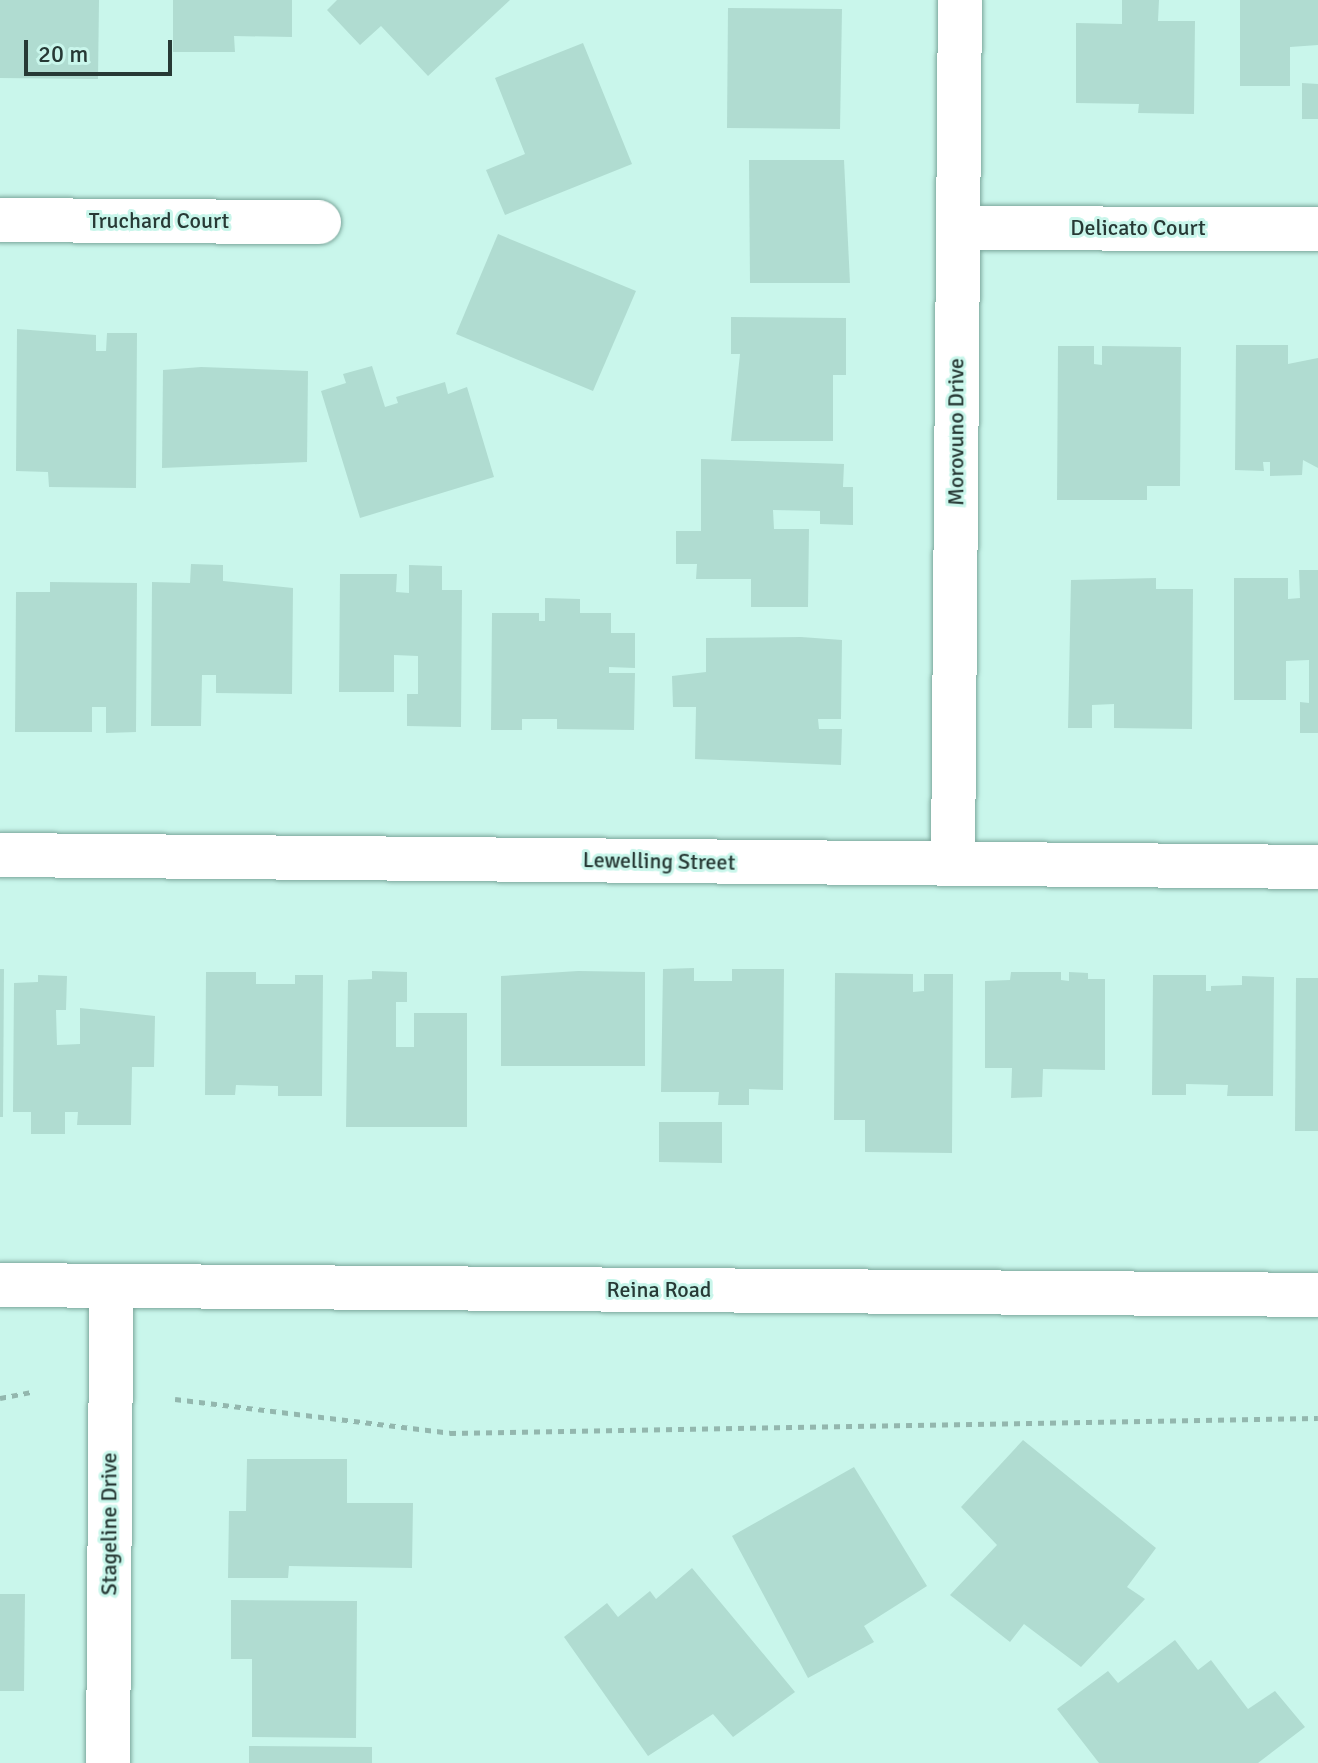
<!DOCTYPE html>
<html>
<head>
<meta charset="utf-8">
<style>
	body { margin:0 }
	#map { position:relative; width:1318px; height:1763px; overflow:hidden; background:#c9f6eb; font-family:Signika,sans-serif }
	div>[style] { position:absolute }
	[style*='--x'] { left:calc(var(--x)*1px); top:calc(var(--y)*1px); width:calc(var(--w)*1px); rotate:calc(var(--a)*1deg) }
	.building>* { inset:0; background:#b0dcd1 }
	.path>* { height:5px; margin-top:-2.5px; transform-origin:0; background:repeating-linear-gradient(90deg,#93b7ae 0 6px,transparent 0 12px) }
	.roads { filter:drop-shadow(0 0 2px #7ba69b) drop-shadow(0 0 2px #7ba69b) }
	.minor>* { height:44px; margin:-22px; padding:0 22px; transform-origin:22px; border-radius:22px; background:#fff }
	span { translate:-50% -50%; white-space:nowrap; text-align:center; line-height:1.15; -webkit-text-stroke:6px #c9f6eb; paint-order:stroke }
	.street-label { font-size:22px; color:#273935 }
	.scale { position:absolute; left:24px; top:40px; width:148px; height:36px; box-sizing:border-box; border:4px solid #273935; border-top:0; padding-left:10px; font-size:24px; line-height:28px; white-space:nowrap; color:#273935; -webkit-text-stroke:6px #c9f6eb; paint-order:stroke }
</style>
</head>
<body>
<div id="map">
	<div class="building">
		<div style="clip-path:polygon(0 0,99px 0,98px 79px,0 78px)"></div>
		<div style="clip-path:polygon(173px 0,292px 0,292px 37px,234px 36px,235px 52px,173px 52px)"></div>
		<div style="clip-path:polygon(337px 0,510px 0,428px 76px,381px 26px,360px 45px,327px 10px)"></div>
		<div style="clip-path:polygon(1122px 0,1159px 0,1158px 21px,1195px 21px,1194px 114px,1138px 113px,1139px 104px,1076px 103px,1076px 23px,1122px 24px)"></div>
		<div style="clip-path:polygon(1240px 0,1318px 0,1318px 45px,1290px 47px,1290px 86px,1240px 86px)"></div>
		<div style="clip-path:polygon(728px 8px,842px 9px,840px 129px,727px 128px)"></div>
		<div style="clip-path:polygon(583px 43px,632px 164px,505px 215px,486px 170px,525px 154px,495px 78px)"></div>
		<div style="clip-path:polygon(1302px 83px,1318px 84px,1318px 119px,1302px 119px)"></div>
		<div style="clip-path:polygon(749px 160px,844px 160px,850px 283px,750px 283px)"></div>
		<div style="clip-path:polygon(498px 234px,636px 291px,593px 391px,456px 334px)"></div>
		<div style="clip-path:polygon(731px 317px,846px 318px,846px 375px,833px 375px,833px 441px,731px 441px,740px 354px,731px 354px)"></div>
		<div style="clip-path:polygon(17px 329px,96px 335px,96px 351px,106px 351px,107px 333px,137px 333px,136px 488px,49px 487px,48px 472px,16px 471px)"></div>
		<div style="clip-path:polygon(1236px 345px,1288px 345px,1288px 364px,1318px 358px,1318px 468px,1303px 460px,1302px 475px,1270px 476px,1270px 462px,1263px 462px,1264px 471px,1235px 470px)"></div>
		<div style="clip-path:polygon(1058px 346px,1094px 346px,1094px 364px,1102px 365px,1102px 346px,1181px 347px,1180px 486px,1147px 486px,1147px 500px,1057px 500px)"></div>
		<div style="clip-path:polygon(372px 366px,385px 407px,398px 403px,396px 397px,445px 382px,448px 394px,467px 387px,494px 477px,360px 518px,321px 391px,346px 383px,343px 374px)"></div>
		<div style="clip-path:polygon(201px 367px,308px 371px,307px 462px,162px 468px,163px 370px)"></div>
		<div style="clip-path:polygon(701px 459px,844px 464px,843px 487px,853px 487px,853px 525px,820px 524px,820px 511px,773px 510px,774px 529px,809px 529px,808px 607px,751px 607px,751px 579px,696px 579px,697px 564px,676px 564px,676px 531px,701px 531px)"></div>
		<div style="clip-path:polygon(191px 564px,223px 565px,223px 581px,293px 588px,292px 694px,216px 693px,216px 675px,202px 675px,201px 726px,151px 726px,152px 582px,190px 583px)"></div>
		<div style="clip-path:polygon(409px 565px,442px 566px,442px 590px,462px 590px,461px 727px,407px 726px,407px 694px,418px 694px,418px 656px,394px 655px,394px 692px,339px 692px,340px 574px,397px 574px,396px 592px,409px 593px)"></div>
		<div style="clip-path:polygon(1299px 570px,1318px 570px,1318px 733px,1300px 733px,1300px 702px,1309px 703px,1309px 660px,1286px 661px,1286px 700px,1234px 700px,1234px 578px,1288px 578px,1288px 599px,1300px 598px)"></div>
		<div style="clip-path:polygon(1156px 578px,1156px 589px,1193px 589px,1192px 729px,1114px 728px,1114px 704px,1092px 705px,1092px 728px,1068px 728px,1071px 580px)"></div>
		<div style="clip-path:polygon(50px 582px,137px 583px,136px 732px,106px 733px,106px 707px,92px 707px,92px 732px,15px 732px,16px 592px,50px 592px)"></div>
		<div style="clip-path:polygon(545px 598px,580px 599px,580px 613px,611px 613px,611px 633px,635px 633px,635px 668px,609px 667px,609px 673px,635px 673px,634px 730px,557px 729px,557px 719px,522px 719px,522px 730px,491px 730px,492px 613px,539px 613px,539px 621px,545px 621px)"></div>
		<div style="clip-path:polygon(801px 637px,842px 640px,841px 719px,818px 719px,819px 729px,842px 729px,841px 765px,695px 759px,696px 707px,673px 707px,672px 676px,706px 672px,706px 638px)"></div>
		<div style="clip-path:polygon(694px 968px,694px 981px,732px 981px,732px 969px,784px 969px,783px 1090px,749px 1089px,749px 1105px,718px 1105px,719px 1092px,661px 1092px,663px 969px)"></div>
		<div style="clip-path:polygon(0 969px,4px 969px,3px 1117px,0 1117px)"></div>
		<div style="clip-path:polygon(372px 971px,407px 972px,407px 1002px,396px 1002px,396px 1047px,414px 1047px,414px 1013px,467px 1013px,467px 1127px,346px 1127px,348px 980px,372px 979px)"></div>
		<div style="clip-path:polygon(578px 971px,645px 972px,645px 1066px,501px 1066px,501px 976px)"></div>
		<div style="clip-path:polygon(206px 972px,256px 972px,256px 984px,295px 984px,295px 975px,323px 975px,322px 1096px,278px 1096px,278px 1086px,236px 1085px,235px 1095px,205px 1095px)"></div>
		<div style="clip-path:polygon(1011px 972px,1061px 972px,1061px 980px,1069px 981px,1069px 972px,1088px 973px,1088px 979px,1105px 979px,1105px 1070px,1043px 1069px,1042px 1097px,1011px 1098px,1012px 1068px,985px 1068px,985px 981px,1010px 980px)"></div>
		<div style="clip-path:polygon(835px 973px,913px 974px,913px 992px,924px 991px,924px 974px,953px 974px,952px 1153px,865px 1152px,865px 1120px,834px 1120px)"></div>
		<div style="clip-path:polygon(38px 975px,67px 976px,66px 1010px,56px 1010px,57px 1045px,80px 1044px,80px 1008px,155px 1016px,154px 1067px,132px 1067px,131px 1125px,77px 1125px,78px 1112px,65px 1112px,65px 1134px,31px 1134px,31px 1112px,13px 1112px,14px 983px,38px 982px)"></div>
		<div style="clip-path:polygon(1153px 975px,1206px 975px,1206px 991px,1211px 991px,1211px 986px,1242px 985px,1242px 976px,1274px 977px,1273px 1096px,1227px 1096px,1228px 1085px,1186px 1084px,1186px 1095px,1152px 1095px)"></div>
		<div style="clip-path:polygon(1296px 978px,1318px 978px,1318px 1131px,1295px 1131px)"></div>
		<div style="clip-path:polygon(659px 1122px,722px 1122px,722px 1163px,659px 1162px)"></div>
		<div style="clip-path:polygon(1023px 1440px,1156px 1548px,1127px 1587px,1145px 1599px,1081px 1667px,1024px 1624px,1010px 1642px,950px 1595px,997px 1545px,961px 1507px)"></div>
		<div style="clip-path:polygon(247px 1459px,347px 1459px,347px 1503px,413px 1503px,412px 1568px,289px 1566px,288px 1578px,228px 1578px,229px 1511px,246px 1511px)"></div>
		<div style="clip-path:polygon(854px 1467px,927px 1586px,864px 1626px,874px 1642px,808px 1678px,732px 1536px)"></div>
		<div style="clip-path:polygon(692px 1568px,795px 1692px,733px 1737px,713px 1714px,648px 1756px,564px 1637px,607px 1603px,618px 1617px,650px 1591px,656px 1599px)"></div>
		<div style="clip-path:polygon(0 1594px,25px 1594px,24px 1691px,0 1691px)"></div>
		<div style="clip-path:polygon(231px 1600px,357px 1601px,356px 1738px,252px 1737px,252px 1659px,231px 1659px)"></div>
		<div style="clip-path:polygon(1175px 1640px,1198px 1670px,1211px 1660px,1248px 1709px,1275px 1691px,1305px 1727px,1258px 1763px,1099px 1763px,1057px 1709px,1108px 1671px,1118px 1683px)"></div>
		<div style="clip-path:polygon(249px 1746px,372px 1747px,372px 1763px,249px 1763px)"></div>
	</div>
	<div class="path">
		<div style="--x:0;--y:1398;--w:31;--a:-11"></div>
		<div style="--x:175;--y:1399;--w:277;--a:7"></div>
		<div style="--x:450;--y:1433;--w:868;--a:-0.99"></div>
	</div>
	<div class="roads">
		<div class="minor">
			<div style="--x:0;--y:220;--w:319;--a:0.4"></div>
			<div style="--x:958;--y:228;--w:360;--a:0.2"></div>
			<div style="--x:0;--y:855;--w:1318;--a:0.52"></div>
			<div style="--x:953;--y:864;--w:864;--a:-89.54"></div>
			<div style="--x:0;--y:1285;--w:1318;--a:0.43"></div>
			<div style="--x:108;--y:1763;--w:477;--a:-89.6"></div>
		</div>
	</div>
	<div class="street-label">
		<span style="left:159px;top:221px">Truchard Court</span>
		<span style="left:1138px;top:228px">Delicato Court</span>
		<span style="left:956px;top:432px;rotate:-90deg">Morovuno Drive</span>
		<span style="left:659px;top:861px;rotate:1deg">Lewelling Street</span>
		<span style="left:659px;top:1290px">Reina Road</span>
		<span style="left:109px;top:1524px;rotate:-90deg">Stageline Drive</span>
	</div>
	<div class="scale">20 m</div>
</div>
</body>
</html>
